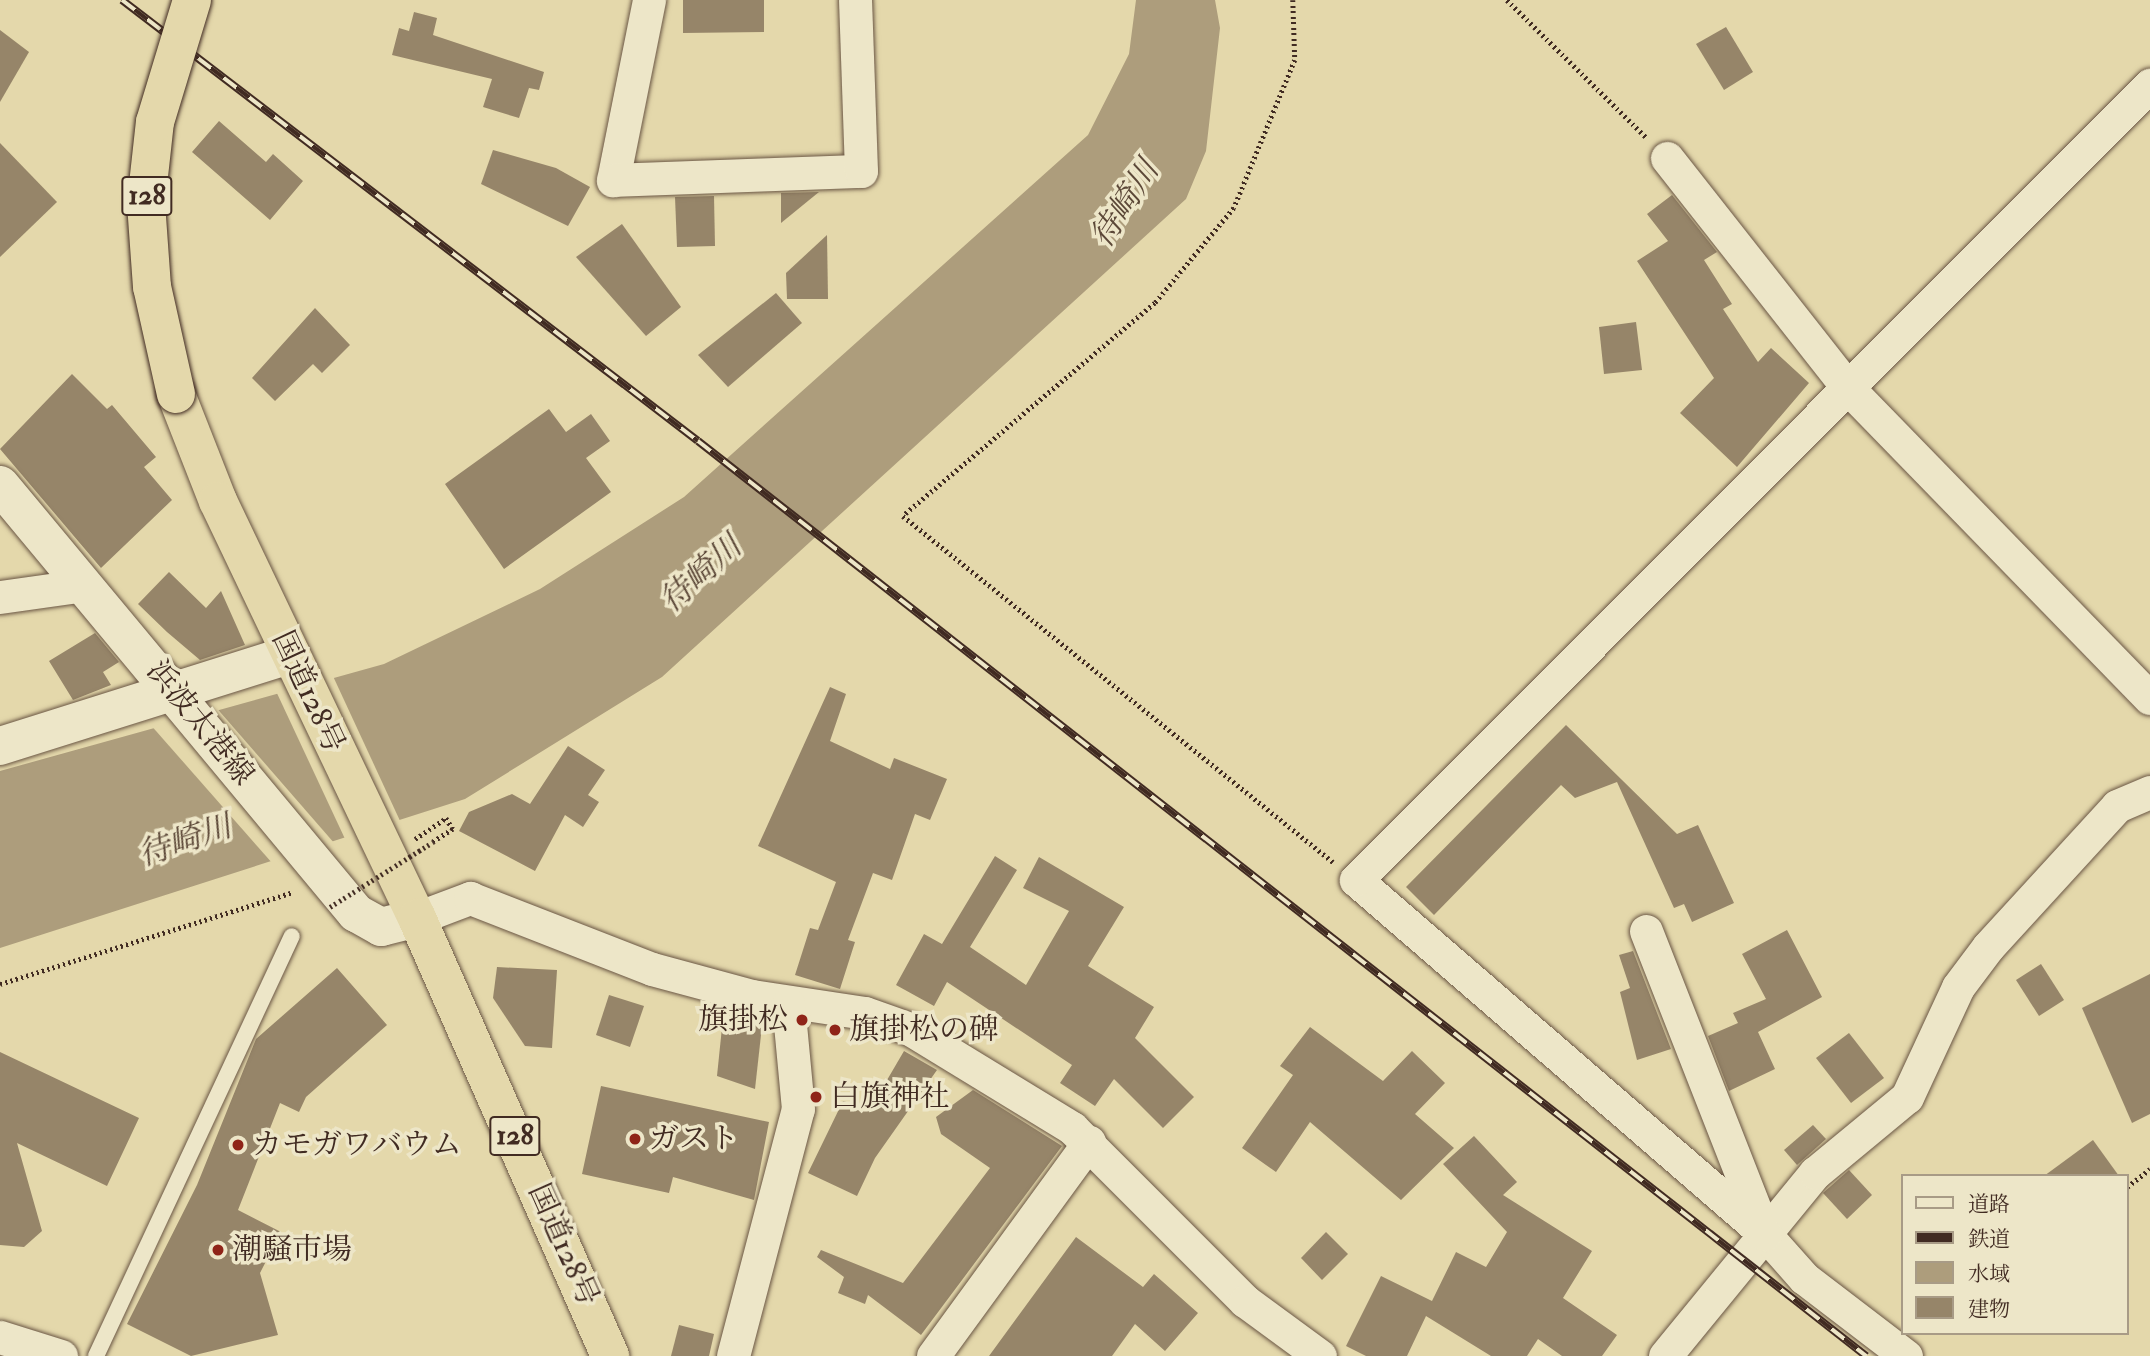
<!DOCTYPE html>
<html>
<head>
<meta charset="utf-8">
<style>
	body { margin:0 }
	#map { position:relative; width:2150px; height:1356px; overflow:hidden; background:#e4d8ab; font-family:"IM FELL Double Pica","Noto Serif JP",serif }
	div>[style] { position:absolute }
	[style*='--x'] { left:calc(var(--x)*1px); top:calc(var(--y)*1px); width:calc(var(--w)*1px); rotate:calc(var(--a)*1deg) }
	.water>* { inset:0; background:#ad9d7c }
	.pier>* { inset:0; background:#e4d8ab }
	.building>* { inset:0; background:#968569 }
	.path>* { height:4.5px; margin-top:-2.25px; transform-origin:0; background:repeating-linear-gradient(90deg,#412b22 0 2px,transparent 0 5.5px) }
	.roads { filter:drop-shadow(0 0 2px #6a5644) drop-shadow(0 0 2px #6a5644) }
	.lane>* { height:16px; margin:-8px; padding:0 8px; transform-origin:8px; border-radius:8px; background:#ede6c8 }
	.street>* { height:33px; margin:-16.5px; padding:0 16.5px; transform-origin:16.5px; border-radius:16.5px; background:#ede6c8 }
	.secondary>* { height:38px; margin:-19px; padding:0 19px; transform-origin:19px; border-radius:19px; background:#ede6c8 }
	.highway>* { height:38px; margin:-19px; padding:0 19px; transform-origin:19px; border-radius:19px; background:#e4d8ab }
	.rail>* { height:8px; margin-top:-4px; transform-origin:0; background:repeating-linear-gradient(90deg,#ede6c8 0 16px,#412b22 0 32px); box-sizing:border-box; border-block:2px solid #412b22 }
	.path-bridge>* { height:4.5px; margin-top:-2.25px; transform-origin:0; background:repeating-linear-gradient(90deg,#412b22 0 2px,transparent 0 5.5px) }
	.bridges { filter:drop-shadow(0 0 2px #412b22) drop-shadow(0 0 2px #412b22) }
	.highway-bridge>* { height:38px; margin:-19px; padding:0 19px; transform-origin:19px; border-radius:19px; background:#e4d8ab }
	.dots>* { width:19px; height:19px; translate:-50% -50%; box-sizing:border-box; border:4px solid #ede6c8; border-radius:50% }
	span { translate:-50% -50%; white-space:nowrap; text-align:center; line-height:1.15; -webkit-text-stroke:7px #ede6c8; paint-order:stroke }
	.shield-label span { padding:2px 5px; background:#ede6c8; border:2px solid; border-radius:5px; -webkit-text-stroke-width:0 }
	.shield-label { font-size:28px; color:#412b22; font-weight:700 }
	.street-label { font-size:30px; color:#412b22 }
	.poi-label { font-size:30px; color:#412b22 }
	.right { translate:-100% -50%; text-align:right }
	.left { translate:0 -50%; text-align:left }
	.water-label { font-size:32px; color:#5c4838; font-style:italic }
	.legend { position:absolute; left:1901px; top:1174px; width:228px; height:161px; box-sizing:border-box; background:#ede6c8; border:2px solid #a89b86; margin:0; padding:9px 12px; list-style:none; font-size:21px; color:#412b22 }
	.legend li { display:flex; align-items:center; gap:14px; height:35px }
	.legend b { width:35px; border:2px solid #a89b86 }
</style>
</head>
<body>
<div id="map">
	<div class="water">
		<div style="clip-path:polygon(1136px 0,1215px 0,1220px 28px,1206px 151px,1186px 199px,662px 677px,465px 799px,0 948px,0 771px,384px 664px,540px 589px,684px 497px,1088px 135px,1129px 54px)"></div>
	</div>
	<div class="pier">
		<div style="clip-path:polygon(332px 674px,401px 823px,346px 841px,275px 689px)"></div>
		<div style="clip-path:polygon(214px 705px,335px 844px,273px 864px,149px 723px)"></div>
	</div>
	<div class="building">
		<div style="clip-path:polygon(683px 0,764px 0,764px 32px,683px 33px)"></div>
		<div style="clip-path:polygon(414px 12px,437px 18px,433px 35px,544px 72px,539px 90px,529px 88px,519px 118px,483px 107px,492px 79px,392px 55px,399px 28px,409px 31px)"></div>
		<div style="clip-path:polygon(1726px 27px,1753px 72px,1724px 90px,1696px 44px)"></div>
		<div style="clip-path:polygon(0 30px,29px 52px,0 102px)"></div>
		<div style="clip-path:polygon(219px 121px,266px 162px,273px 154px,303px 181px,270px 220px,192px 152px)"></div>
		<div style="clip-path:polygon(0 143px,57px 202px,0 257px)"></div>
		<div style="clip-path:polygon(493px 150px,556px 168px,590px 187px,568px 226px,481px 184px)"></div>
		<div style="clip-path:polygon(819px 192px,781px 223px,781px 193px)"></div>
		<div style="clip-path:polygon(1672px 195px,1717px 252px,1704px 260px,1732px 304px,1723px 309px,1758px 362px,1771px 348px,1809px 383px,1737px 467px,1680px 413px,1714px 378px,1637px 261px,1668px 241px,1647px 214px)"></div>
		<div style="clip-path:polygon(714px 196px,715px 246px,677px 247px,675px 197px)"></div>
		<div style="clip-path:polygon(622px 224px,681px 307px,646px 336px,576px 257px)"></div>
		<div style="clip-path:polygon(827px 235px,828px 299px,787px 299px,786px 273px)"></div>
		<div style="clip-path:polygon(776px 293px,802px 323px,728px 387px,698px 355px)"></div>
		<div style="clip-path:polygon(315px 308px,350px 345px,322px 373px,313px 364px,275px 401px,252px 378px)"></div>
		<div style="clip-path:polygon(1636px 322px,1642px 370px,1604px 374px,1599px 327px)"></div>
		<div style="clip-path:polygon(72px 374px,107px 409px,112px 405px,156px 457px,144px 467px,172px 500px,101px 568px,0 449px)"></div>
		<div style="clip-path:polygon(549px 409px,566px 432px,591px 414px,610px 441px,586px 458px,611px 492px,504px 569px,445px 484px)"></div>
		<div style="clip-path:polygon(169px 572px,206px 608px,221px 591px,245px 645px,200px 660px,167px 632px,138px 604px)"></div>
		<div style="clip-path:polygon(95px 633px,119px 662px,103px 672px,111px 685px,73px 700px,49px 661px)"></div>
		<div style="clip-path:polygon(830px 687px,846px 694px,830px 741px,890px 769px,894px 758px,947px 779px,930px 820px,915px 814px,892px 880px,873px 873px,848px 940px,855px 942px,840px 989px,795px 975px,810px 928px,818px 930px,836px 882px,758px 846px)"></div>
		<div style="clip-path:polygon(1566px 725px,1677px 834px,1698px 825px,1734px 903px,1692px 922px,1684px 904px,1674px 908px,1617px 782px,1575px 798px,1561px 785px,1434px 915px,1406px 887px)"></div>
		<div style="clip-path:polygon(568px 746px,605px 770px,588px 795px,599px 802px,583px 827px,565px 815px,535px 871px,459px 831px,469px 812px,512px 794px,530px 804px)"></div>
		<div style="clip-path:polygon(995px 856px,1017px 870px,970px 947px,1026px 985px,1069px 911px,1023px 888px,1039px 857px,1124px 907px,1088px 966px,1154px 1007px,1135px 1038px,1194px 1097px,1163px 1128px,1114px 1079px,1095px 1106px,1060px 1083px,1072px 1065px,947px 982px,934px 1006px,896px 985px,924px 934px,942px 944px)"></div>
		<div style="clip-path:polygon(1787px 930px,1822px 997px,1758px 1032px,1775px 1069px,1729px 1091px,1708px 1036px,1738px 1023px,1733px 1013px,1766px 999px,1742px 954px)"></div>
		<div style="clip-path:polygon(1633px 951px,1671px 1049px,1637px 1060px,1620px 992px,1630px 988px,1619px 955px)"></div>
		<div style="clip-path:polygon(2041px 964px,2064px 1000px,2039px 1016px,2016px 980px)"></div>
		<div style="clip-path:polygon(497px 967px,557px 970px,552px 1048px,525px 1046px,493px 998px)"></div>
		<div style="clip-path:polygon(337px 968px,387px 1025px,306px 1097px,299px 1112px,280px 1103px,238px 1210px,281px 1232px,260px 1273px,278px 1335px,191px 1356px,127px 1324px,197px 1185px,256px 1039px)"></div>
		<div style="clip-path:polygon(2150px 974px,2150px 1114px,2132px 1123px,2082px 1008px)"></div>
		<div style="clip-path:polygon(609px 995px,644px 1006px,630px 1047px,596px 1035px)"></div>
		<div style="clip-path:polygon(724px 1008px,763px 1017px,755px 1089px,717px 1076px)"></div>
		<div style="clip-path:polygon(1310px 1027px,1383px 1081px,1412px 1051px,1445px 1083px,1415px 1114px,1454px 1148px,1401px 1200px,1310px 1122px,1276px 1172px,1242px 1148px,1293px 1075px,1280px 1066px)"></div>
		<div style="clip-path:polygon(1849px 1033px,1884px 1078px,1851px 1103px,1816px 1058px)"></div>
		<div style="clip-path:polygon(904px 1051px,937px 1070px,875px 1158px,857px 1196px,808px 1173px,843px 1101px,860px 1106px,873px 1087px,880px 1092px)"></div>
		<div style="clip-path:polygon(0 1052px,139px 1118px,107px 1186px,17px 1143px,42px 1231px,24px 1247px,0 1245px)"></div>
		<div style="clip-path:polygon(601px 1086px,769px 1122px,754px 1200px,673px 1177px,669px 1193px,582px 1174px)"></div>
		<div style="clip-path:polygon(973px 1090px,1062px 1146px,921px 1335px,868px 1295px,865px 1304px,838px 1293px,844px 1277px,817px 1257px,821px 1250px,903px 1283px,990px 1168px,941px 1134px,936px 1117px)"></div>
		<div style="clip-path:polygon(1813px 1125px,1826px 1139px,1797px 1165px,1784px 1150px)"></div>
		<div style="clip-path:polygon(1474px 1136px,1517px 1182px,1503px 1195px,1592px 1251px,1563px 1298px,1617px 1335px,1602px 1356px,1562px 1356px,1538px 1339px,1527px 1356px,1491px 1356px,1426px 1316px,1407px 1356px,1366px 1356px,1346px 1346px,1381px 1276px,1432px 1301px,1456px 1252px,1486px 1267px,1507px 1232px,1443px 1164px)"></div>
		<div style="clip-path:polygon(2093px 1140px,2119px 1176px,2044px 1176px)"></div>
		<div style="clip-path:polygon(1849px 1170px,1872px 1195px,1847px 1219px,1823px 1193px)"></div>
		<div style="clip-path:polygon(1326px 1232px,1348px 1254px,1322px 1280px,1301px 1258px)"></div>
		<div style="clip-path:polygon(1076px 1237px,1143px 1287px,1154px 1274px,1198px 1313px,1165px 1351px,1135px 1324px,1112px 1356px,989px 1356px)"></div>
		<div style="clip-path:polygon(679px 1325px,714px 1334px,709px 1356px,671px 1356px)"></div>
	</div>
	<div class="path">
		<div style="--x:1293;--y:0;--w:60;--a:88.1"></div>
		<div style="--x:1295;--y:60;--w:160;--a:112.4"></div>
		<div style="--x:1234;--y:208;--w:124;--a:129.7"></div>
		<div style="--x:1155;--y:303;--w:330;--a:139.8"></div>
		<div style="--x:903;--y:516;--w:552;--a:38.82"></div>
		<div style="--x:1507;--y:0;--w:197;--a:44.6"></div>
		<div style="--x:415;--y:839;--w:37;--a:-34"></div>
		<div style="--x:446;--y:818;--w:13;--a:58"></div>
		<div style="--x:453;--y:829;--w:24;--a:147"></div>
		<div style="--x:0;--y:984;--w:307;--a:-17.4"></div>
		<div style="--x:2127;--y:1187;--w:29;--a:-38"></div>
	</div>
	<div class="roads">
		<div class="lane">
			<div style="--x:96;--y:1356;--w:463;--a:-65"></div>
		</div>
		<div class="street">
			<div style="--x:649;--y:0;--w:184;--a:101.3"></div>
			<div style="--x:613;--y:180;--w:248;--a:-2.1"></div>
			<div style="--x:861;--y:171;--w:171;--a:-92"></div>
			<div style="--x:1667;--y:158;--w:294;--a:51.8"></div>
			<div style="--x:1849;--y:389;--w:431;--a:45.8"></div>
			<div style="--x:0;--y:597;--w:86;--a:-8"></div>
			<div style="--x:417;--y:918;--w:57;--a:-20.7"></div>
			<div style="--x:470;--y:898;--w:195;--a:21.3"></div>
			<div style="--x:652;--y:969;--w:104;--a:15.1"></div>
			<div style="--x:752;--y:996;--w:114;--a:8.6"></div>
			<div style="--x:865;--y:1013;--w:48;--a:19.6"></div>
			<div style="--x:910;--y:1029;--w:190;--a:31.4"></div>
			<div style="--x:1072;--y:1128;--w:245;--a:45"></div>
			<div style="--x:1245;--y:1301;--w:93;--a:36.3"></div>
			<div style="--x:1646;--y:931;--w:320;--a:68.6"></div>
			<div style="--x:0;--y:1337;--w:64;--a:17.3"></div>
			<div style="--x:733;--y:1356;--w:255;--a:-75.3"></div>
			<div style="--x:798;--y:1109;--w:106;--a:-95.4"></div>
			<div style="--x:933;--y:1356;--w:265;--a:-53.9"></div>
			<div style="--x:1665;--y:1356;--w:237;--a:-50.7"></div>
			<div style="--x:1815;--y:1173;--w:119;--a:-39.6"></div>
			<div style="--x:1907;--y:1097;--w:121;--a:-65.1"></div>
			<div style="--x:1958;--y:987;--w:50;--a:-53.1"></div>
			<div style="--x:1988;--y:947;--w:191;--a:-47.5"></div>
			<div style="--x:2117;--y:806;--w:36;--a:-23"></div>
			<div style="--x:1906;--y:1356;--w:128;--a:-142.6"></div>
			<div style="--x:1804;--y:1278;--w:59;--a:-131.6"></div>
			<div style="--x:1765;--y:1234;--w:541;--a:-139.12"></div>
			<div style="--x:1356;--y:880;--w:1124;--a:-45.04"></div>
		</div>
		<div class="secondary">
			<div style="--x:0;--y:485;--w:557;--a:50.25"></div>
			<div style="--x:356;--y:913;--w:29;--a:29"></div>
			<div style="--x:381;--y:927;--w:37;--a:-14"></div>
			<div style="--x:0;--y:746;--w:305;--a:-17.5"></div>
		</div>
		<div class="highway">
			<div style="--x:176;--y:394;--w:115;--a:68.6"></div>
			<div style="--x:218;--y:501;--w:462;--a:64.5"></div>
			<div style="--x:417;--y:918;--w:479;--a:66.2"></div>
		</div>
	</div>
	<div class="rail">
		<div style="--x:122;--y:0;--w:725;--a:37.44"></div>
		<div style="--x:698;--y:441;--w:1484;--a:38.07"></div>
	</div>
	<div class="path-bridge">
		<div style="--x:330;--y:907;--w:122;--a:-32.3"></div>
	</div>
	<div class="bridges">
		<div class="highway-bridge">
			<div style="--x:176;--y:394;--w:110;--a:-102.6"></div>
			<div style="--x:152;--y:287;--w:84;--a:-94.1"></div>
			<div style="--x:146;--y:203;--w:81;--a:-83.7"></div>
			<div style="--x:155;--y:122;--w:127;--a:-73.1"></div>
		</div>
	</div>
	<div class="dots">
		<div style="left:802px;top:1020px;background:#8f2418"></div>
		<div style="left:835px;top:1030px;background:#8f2418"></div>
		<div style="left:816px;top:1097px;background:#8f2418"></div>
		<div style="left:635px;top:1139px;background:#8f2418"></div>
		<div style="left:238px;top:1145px;background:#8f2418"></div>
		<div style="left:218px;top:1250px;background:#8f2418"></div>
	</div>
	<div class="shield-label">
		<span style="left:147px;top:196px">128</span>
		<span style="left:515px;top:1136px">128</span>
	</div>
	<div class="street-label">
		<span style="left:308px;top:692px;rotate:65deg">国道128号</span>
		<span style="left:200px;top:723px;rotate:51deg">浜波太港線</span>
		<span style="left:563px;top:1245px;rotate:66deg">国道128号</span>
	</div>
	<div class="poi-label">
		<span class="right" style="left:788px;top:1020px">旗掛松</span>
		<span class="left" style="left:849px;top:1030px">旗掛松の碑</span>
		<span class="left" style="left:830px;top:1097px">白旗神社</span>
		<span class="left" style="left:649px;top:1139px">ガスト</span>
		<span class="left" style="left:252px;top:1145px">カモガワバウム</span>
		<span class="left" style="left:232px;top:1250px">潮騒市場</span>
	</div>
	<div class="water-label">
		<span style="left:1125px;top:204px;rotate:-57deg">待崎川</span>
		<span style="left:701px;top:574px;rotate:-42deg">待崎川</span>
		<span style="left:185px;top:841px;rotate:-19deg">待崎川</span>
	</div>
	<ul class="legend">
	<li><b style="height:9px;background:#ede6c8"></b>道路</li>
	<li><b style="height:9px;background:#412b22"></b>鉄道</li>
	<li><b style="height:19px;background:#ad9d7c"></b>水域</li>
	<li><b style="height:19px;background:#968569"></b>建物</li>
	</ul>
</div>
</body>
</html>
